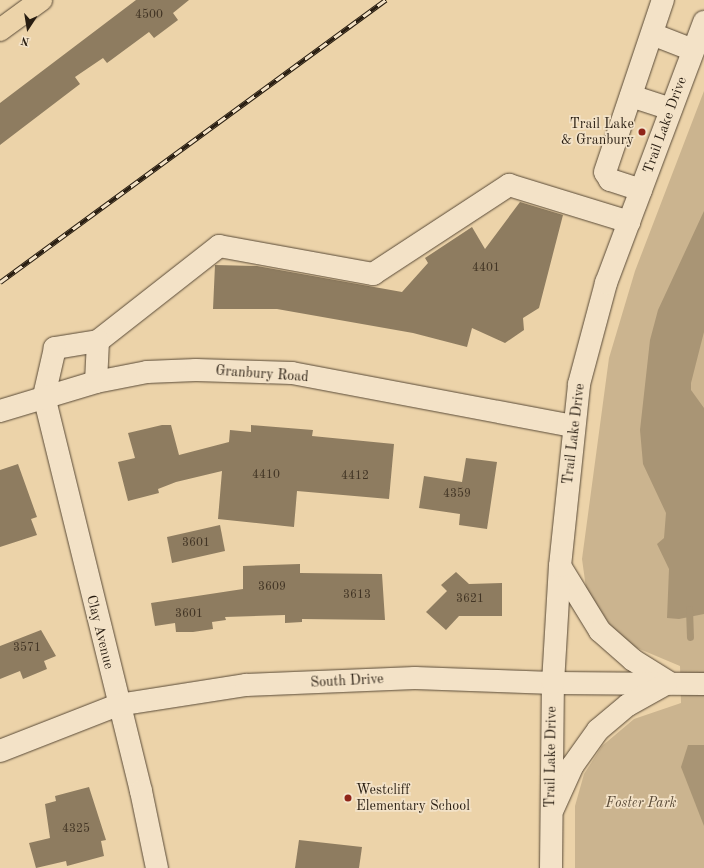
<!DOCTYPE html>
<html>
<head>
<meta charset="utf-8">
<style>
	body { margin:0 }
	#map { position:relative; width:704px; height:868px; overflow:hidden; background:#ecd3a9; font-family:"Old Standard TT",serif }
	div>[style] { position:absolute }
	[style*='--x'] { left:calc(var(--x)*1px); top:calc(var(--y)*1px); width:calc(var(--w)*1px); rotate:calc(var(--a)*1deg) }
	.green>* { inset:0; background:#cbb48f }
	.water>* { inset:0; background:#a99575 }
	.stream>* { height:7px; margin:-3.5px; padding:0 3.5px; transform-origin:3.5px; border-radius:3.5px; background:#a99575 }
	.building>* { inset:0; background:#8e7c60 }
	.roads { filter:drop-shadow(0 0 1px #594a37) drop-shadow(0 0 1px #594a37) }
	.minor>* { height:22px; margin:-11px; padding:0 11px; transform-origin:11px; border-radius:11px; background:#f3e2c7 }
	.major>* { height:22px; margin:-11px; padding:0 11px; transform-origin:11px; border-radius:11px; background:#ecd3a9 }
	.rail>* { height:4.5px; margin-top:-2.25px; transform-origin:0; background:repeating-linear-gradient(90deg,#f3e2c7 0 9px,#281d11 0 18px); box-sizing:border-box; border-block:1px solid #281d11 }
	.dots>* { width:11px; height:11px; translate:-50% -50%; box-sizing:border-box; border:2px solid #f3e2c7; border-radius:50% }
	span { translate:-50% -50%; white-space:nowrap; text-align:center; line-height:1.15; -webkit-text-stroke:3.5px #f3e2c7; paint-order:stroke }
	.number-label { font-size:12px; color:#423525 }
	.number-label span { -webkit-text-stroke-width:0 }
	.poi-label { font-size:14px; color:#281d11 }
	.right { translate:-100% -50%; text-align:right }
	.left { translate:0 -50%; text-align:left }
	.street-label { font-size:14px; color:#281d11 }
	.park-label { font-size:14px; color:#594a37; font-style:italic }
	.north { position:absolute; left:8px; top:8px; width:40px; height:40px; -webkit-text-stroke:3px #f3e2c7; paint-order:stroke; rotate:192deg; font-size:11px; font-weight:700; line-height:16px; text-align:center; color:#281d11 }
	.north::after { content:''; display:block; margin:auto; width:14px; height:18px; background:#281d11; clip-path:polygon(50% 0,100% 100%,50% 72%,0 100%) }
</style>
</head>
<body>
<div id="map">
	<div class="green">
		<div style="clip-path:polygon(704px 91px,704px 868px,575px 868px,575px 806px,584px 774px,602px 746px,634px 719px,681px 703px,680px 666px,630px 645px,610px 625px,586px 588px,582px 559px,609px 358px,635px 271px)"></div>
	</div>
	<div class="water">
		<div style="clip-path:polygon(704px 211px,704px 332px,691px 383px,691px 390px,704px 408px,704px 614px,679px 619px,667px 618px,669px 569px,657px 544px,664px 538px,666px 513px,643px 464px,640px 430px,650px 340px,658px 310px)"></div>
		<div style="clip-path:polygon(688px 745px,704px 745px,704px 826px,681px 767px)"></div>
	</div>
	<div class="stream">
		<div style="--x:689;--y:609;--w:28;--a:88"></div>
	</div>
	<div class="building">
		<div style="clip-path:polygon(136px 0,189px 0,173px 13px,178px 20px,154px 38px,149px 32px,107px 63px,103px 58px,75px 77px,80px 84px,0 145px,0 103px)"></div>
		<div style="clip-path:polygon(520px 202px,563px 215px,539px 308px,523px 318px,524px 330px,505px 343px,472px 328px,467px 347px,413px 333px,277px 309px,213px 309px,215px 265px,257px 266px,402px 292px,428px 263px,425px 258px,472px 227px,485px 249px)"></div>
		<div style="clip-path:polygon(162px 425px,171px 425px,179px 455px,229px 442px,230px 430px,251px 432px,251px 425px,313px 430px,312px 436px,394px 444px,389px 499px,297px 491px,294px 527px,218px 519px,222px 471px,176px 482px,158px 489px,159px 493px,128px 501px,118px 462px,135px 458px,128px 433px)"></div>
		<div style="clip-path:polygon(466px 458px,497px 462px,487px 529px,459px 525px,460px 514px,419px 508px,424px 476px,462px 482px)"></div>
		<div style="clip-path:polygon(18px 464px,37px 517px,31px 519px,37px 535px,0 547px,0 470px)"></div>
		<div style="clip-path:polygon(220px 525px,225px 551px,172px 563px,167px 537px)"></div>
		<div style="clip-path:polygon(300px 564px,300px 573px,382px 574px,385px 620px,302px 619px,302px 622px,285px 623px,285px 615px,225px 617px,226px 620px,212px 622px,213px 629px,193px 632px,176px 632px,175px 623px,155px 626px,151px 603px,243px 589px,243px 566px)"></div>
		<div style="clip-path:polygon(456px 572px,469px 584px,502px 583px,502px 616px,459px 616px,446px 630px,426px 612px,447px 591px,441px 585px)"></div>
		<div style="clip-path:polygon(41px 630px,56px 656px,44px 661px,47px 669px,23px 679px,20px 671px,0 679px,0 646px)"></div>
		<div style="clip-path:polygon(89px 787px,106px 840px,101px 841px,104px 856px,67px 866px,66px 861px,36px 868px,29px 843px,50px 838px,45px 804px,56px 801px,55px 796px)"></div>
		<div style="clip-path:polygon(299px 840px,362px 847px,359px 868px,295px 868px)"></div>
	</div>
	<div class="roads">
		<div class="minor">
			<div style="--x:652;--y:34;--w:44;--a:21.3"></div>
			<div style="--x:631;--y:96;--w:42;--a:18"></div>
			<div style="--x:641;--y:190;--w:33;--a:-162"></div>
			<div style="--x:610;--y:180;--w:9;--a:-122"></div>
			<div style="--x:605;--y:172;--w:182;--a:-71.4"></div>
			<div style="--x:98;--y:341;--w:154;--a:-38.1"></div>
			<div style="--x:219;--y:246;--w:157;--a:10.3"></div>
			<div style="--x:373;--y:274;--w:163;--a:-33.2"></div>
			<div style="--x:509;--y:185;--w:126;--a:17.1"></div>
			<div style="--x:96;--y:382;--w:41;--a:-87.2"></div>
			<div style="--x:98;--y:341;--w:44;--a:170.8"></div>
			<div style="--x:55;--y:348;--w:49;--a:102.9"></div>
			<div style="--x:44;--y:396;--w:407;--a:76.2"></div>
			<div style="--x:141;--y:791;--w:79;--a:78.3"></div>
			<div style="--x:0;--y:411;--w:100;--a:-16.8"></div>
			<div style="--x:96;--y:382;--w:52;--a:-11.1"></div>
			<div style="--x:147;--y:372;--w:49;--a:-2.3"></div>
			<div style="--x:196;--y:370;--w:96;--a:1.8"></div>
			<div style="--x:292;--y:373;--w:285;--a:10.7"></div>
			<div style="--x:560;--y:566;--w:76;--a:58.4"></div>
			<div style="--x:600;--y:631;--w:44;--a:41.3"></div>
			<div style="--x:633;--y:660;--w:44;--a:31.9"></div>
			<div style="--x:0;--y:751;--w:127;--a:-21.3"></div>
			<div style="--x:118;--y:705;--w:130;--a:-8.9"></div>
			<div style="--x:246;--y:685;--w:169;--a:-2.4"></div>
			<div style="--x:415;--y:678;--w:138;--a:2.1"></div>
			<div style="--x:553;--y:683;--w:151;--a:0.4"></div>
			<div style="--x:553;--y:809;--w:48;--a:-65.6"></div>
			<div style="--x:573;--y:765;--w:43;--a:-54.5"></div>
			<div style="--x:598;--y:730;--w:39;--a:-40"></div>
			<div style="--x:628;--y:705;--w:43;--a:-28.9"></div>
			<div style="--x:551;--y:868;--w:185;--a:-89.4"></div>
			<div style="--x:553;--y:683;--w:117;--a:-86.6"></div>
			<div style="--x:560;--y:566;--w:183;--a:-84"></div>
			<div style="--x:579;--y:384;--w:105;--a:-75"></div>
			<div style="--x:606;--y:283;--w:279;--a:-69.4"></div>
		</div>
		<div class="major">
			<div style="--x:0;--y:30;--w:51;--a:-36.2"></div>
		</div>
	</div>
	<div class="rail">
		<div style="--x:0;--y:282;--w:478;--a:-36.2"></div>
	</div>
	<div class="dots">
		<div style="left:642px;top:132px;background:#8f2418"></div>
		<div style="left:348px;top:798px;background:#8f2418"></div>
	</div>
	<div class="number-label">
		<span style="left:149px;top:16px">4500</span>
		<span style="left:486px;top:269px">4401</span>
		<span style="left:266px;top:476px">4410</span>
		<span style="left:355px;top:477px">4412</span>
		<span style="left:457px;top:495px">4359</span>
		<span style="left:196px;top:544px">3601</span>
		<span style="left:272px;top:588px">3609</span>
		<span style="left:357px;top:596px">3613</span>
		<span style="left:470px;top:600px">3621</span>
		<span style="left:189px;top:615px">3601</span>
		<span style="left:27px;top:649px">3571</span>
		<span style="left:76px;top:830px">4325</span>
	</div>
	<div class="poi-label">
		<span class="right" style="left:634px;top:132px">Trail Lake<br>&amp; Granbury</span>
		<span class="left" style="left:356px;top:798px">Westcliff<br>Elementary School</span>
	</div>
	<div class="street-label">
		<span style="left:665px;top:125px;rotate:-70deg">Trail Lake Drive</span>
		<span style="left:262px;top:374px;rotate:4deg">Granbury Road</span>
		<span style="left:574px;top:434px;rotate:-83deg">Trail Lake Drive</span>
		<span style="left:100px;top:632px;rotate:76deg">Clay Avenue</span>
		<span style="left:347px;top:681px;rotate:-3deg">South Drive</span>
		<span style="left:551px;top:757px;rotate:-89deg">Trail Lake Drive</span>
	</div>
	<div class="park-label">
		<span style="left:641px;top:803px">Foster Park</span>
	</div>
	<div class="north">N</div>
</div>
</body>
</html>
